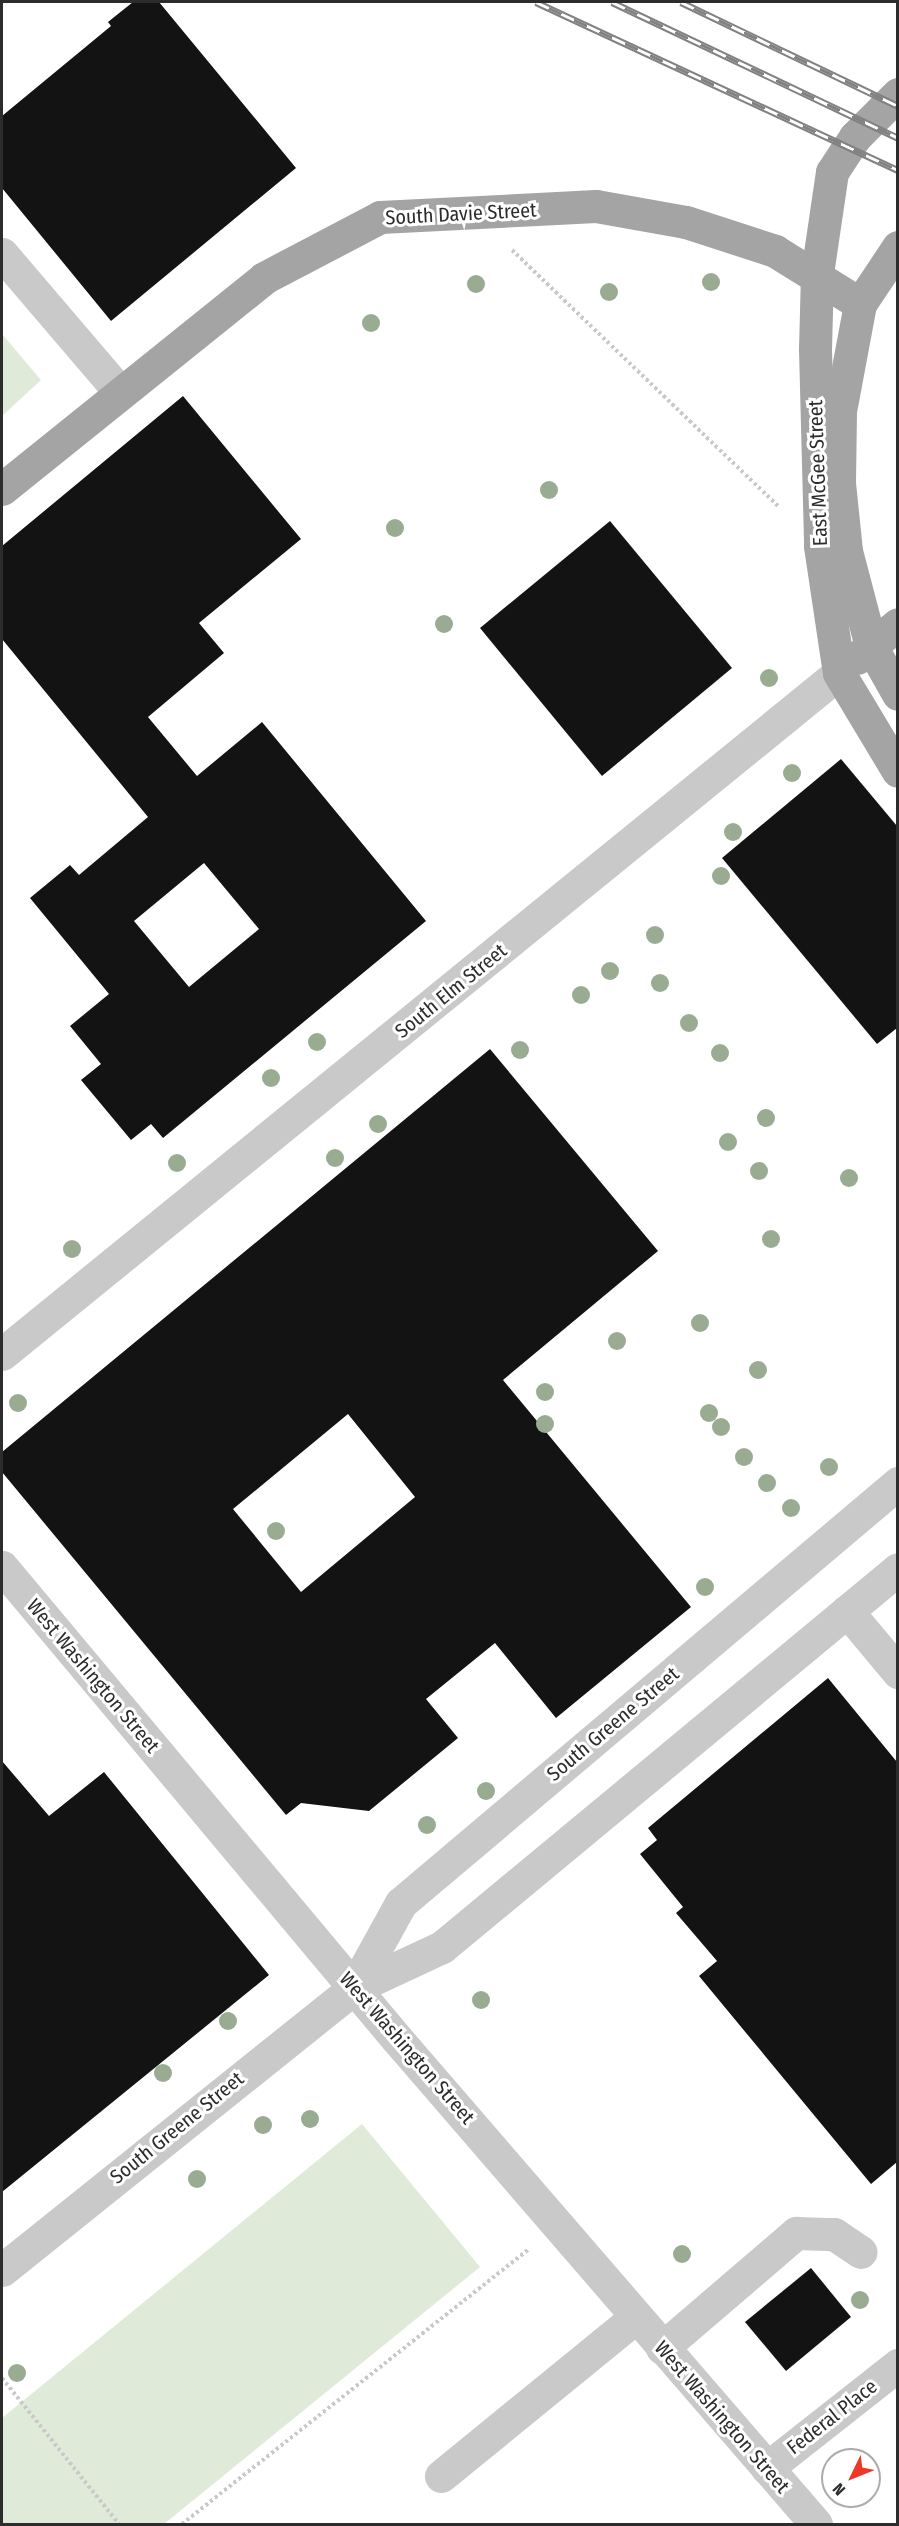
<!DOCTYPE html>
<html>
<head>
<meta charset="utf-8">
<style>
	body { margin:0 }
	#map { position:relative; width:899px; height:2526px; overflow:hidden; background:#fff; font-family:"Fira Sans Condensed",sans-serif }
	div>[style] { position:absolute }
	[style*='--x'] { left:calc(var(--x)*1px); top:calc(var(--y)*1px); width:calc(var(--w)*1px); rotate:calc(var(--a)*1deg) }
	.green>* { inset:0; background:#dfead8 }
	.building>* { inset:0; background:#131313 }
	.path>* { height:4px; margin-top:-2px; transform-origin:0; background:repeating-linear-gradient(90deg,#c9c9c9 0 3px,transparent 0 6px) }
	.minor>* { height:33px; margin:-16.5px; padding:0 16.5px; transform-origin:16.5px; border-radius:16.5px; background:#c9c9c9 }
	.major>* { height:33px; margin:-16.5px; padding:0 16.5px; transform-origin:16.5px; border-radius:16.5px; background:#a4a4a4 }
	.rail>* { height:7px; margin-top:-3.5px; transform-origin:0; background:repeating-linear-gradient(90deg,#fff 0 14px,#818181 0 28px); box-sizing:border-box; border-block:2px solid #818181 }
	.trees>* { width:18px; height:18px; margin:-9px; border-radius:50%; background:#99ac92 }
	span { translate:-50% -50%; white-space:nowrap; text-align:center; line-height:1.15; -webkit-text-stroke:6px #fff; paint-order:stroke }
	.street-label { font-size:20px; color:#2c2c2c }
	.frame { position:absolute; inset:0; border:3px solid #2c2c2c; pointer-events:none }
	.north { position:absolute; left:821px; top:2448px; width:60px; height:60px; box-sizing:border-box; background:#fff; border:2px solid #ababab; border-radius:50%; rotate:227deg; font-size:16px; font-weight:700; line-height:24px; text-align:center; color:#2c2c2c }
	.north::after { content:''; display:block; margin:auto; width:21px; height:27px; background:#ec3824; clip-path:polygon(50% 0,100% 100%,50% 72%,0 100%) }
</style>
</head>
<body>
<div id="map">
	<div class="green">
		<div style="clip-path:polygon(2px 334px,41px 380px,2px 416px)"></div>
		<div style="clip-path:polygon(362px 2124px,480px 2267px,164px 2524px,2px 2524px,2px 2418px)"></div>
	</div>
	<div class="building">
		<div style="clip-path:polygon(133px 2px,159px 2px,296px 168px,111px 321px,2px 188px,2px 116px,111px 26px,108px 22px)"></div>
		<div style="clip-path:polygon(evenodd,183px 396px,301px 539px,199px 623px,224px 653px,148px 717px,197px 776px,262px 722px,426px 921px,163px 1138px,151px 1124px,131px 1140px,81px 1080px,101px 1064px,70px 1026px,109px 994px,30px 898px,70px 865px,79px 875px,148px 817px,2px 639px,2px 546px,183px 396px,204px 863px,259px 929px,189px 987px,134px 921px,204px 863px)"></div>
		<div style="clip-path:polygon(610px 521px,732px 668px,602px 776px,480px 628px)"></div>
		<div style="clip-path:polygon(841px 759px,897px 826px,897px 1028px,877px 1044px,722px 858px)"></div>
		<div style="clip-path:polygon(evenodd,490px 1049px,658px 1251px,503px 1380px,691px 1607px,556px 1718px,495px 1643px,426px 1699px,458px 1738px,369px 1811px,301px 1803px,286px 1815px,2px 1472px,2px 1452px,490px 1049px,348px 1414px,415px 1497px,301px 1592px,233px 1509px,348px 1414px)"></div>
		<div style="clip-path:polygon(828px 1678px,897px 1762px,897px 2162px,871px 2184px,699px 1976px,717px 1961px,676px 1913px,683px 1907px,640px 1854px,657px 1840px,648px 1828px)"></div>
		<div style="clip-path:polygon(2px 1761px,49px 1816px,104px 1772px,269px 1975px,2px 2192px)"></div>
		<div style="clip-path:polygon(811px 2268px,851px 2317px,786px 2371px,745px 2322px)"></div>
	</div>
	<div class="path">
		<div style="--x:512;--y:250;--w:371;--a:43.9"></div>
		<div style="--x:2;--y:2378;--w:187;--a:51.3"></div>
		<div style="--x:182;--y:2524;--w:443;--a:-38.4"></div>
	</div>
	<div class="minor">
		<div style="--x:2;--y:254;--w:182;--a:49.5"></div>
		<div style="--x:2;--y:1354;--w:1079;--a:-39.13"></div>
		<div style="--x:2;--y:1567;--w:615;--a:50.08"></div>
		<div style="--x:397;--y:2039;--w:641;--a:49.18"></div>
		<div style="--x:847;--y:1611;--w:80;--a:50.1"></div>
		<div style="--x:354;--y:1988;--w:97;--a:-61.1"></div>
		<div style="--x:401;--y:1903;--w:651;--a:-40.2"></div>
		<div style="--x:2;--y:2270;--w:451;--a:-38.7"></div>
		<div style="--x:354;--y:1988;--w:97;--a:-25"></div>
		<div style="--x:442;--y:1947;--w:592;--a:-39.66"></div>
		<div style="--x:662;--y:2348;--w:177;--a:-40.6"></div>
		<div style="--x:796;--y:2233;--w:38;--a:2"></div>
		<div style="--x:834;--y:2234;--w:32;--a:34"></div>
		<div style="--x:767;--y:2468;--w:167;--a:-38.2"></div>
		<div style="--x:441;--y:2476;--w:252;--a:-39.2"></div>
	</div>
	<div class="major">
		<div style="--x:898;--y:94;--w:61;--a:135"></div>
		<div style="--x:855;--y:137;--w:42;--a:123.3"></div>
		<div style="--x:832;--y:172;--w:102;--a:98.4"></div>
		<div style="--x:817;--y:273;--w:76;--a:91.5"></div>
		<div style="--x:815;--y:349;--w:197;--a:88.5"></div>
		<div style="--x:820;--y:546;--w:128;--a:81.5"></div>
		<div style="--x:839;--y:673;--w:114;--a:59"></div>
		<div style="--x:898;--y:247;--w:69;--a:123.7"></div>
		<div style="--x:860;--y:304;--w:109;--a:100.6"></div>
		<div style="--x:840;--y:411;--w:72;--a:90.8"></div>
		<div style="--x:839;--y:483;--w:68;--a:84.1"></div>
		<div style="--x:846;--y:551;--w:98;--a:75.3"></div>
		<div style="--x:871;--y:646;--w:55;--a:60.6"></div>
		<div style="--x:2;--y:489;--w:336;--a:-38.8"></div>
		<div style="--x:264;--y:278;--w:131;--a:-27.7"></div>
		<div style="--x:380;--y:217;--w:216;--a:-2.9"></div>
		<div style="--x:596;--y:206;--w:91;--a:10.1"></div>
		<div style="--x:686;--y:222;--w:94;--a:18"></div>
		<div style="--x:775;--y:251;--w:100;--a:31.9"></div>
		<div style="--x:857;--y:658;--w:53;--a:-39.7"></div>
	</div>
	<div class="rail">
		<div style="--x:536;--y:2;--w:399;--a:24.9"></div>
		<div style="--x:612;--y:2;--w:317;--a:25.4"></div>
		<div style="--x:681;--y:2;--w:241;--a:25.6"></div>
	</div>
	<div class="trees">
		<div style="left:711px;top:282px"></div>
		<div style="left:476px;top:284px"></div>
		<div style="left:609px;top:292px"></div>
		<div style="left:371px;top:323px"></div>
		<div style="left:549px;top:490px"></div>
		<div style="left:395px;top:528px"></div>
		<div style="left:444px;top:624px"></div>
		<div style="left:769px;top:678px"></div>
		<div style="left:792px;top:773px"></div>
		<div style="left:733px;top:832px"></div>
		<div style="left:721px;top:876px"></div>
		<div style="left:655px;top:935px"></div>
		<div style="left:610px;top:971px"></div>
		<div style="left:660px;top:983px"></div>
		<div style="left:581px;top:995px"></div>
		<div style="left:689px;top:1023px"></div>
		<div style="left:317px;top:1042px"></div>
		<div style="left:520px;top:1050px"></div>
		<div style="left:720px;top:1053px"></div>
		<div style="left:271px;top:1078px"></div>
		<div style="left:766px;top:1118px"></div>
		<div style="left:378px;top:1124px"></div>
		<div style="left:728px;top:1142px"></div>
		<div style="left:335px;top:1158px"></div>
		<div style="left:177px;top:1163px"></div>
		<div style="left:759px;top:1171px"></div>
		<div style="left:849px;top:1178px"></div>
		<div style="left:771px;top:1239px"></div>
		<div style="left:72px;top:1249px"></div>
		<div style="left:700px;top:1323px"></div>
		<div style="left:617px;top:1341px"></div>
		<div style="left:758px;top:1370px"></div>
		<div style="left:545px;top:1392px"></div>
		<div style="left:18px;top:1403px"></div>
		<div style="left:709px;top:1413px"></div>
		<div style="left:545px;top:1424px"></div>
		<div style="left:721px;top:1427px"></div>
		<div style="left:744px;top:1457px"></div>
		<div style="left:829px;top:1467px"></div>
		<div style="left:767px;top:1483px"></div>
		<div style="left:791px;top:1508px"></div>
		<div style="left:276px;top:1531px"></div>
		<div style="left:705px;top:1587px"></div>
		<div style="left:486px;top:1791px"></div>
		<div style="left:427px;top:1825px"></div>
		<div style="left:481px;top:2000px"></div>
		<div style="left:228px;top:2021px"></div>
		<div style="left:163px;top:2073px"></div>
		<div style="left:310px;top:2119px"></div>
		<div style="left:263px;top:2125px"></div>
		<div style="left:197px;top:2179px"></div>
		<div style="left:682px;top:2254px"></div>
		<div style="left:860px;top:2300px"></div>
		<div style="left:17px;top:2373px"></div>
	</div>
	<div class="street-label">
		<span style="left:461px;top:214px;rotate:-3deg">South Davie Street</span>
		<span style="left:818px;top:473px;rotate:-92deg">East McGee Street</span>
		<span style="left:451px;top:991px;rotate:-39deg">South Elm Street</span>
		<span style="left:93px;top:1676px;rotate:50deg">West Washington Street</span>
		<span style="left:613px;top:1724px;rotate:-40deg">South Greene Street</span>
		<span style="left:407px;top:2048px;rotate:49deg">West Washington Street</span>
		<span style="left:177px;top:2128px;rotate:-39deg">South Greene Street</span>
		<span style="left:722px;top:2417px;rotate:49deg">West Washington Street</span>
		<span style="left:832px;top:2417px;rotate:-38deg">Federal Place</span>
	</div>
	<div class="frame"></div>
	<div class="north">N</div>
</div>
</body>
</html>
